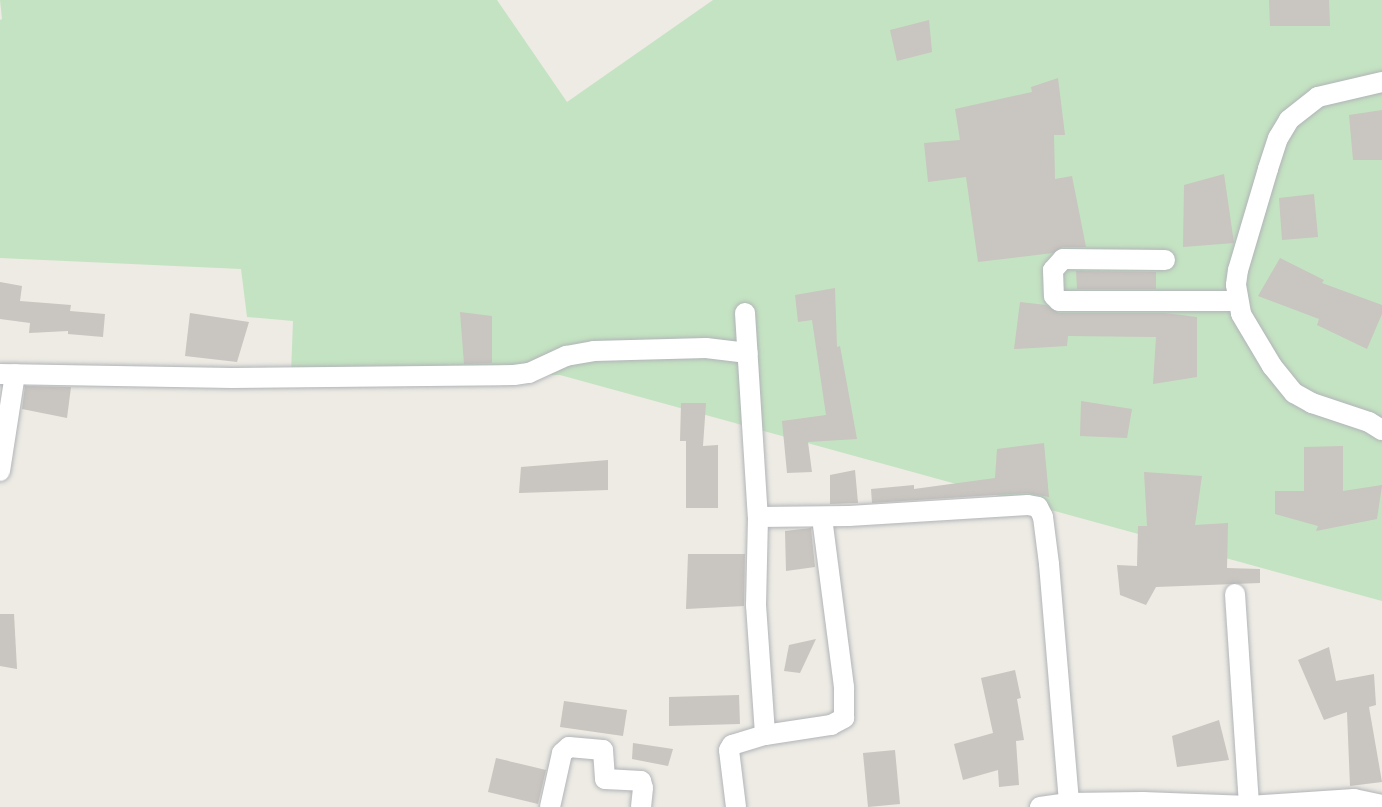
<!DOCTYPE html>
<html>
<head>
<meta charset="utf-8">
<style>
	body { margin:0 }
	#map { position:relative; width:1382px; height:807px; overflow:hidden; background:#edebe4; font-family:"Nunito Sans",sans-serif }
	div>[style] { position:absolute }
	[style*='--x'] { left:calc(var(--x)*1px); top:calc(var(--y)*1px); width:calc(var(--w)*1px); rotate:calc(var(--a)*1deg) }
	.green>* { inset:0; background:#c4e3c2 }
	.building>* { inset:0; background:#c9c5c0 }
	.roads { filter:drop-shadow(0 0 2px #b1b4b8) drop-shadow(0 0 2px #b1b4b8) }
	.street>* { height:20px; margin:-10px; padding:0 10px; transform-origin:10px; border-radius:10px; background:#fff }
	span { translate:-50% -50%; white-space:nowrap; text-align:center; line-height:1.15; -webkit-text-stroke:4.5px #fff; paint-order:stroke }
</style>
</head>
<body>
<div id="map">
	<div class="green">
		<div style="clip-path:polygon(0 0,497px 0,567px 102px,713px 0,1382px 0,1382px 601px,560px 375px,291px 373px,293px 321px,247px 317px,241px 269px,0 258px,0 20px,2px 19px)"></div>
	</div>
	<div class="building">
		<div style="clip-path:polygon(1269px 0,1329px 0,1330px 26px,1270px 26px)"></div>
		<div style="clip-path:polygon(929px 20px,932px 52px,897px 61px,890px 30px)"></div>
		<div style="clip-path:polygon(1058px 78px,1065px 135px,1054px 135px,1055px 179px,1072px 176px,1086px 247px,1063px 247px,1053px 253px,978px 262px,966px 177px,928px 182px,924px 143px,960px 140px,955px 109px,1032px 92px,1031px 87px)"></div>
		<div style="clip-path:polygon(1382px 110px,1382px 160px,1353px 160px,1349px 115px)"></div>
		<div style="clip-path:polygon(1224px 174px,1234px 243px,1183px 247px,1184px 185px)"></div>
		<div style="clip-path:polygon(1314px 194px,1318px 237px,1282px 240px,1279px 198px)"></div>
		<div style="clip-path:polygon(1280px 258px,1324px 280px,1322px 283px,1382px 305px,1382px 314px,1367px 349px,1317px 325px,1319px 319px,1258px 296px)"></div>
		<div style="clip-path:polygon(1076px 271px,1156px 272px,1156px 289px,1077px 289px)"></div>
		<div style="clip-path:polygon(0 282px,22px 286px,20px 301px,71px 305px,70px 311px,105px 314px,103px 337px,68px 334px,68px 331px,29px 333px,30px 323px,0 319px)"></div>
		<div style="clip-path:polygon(835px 288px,837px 347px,840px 346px,857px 439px,808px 442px,812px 472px,787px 473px,782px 421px,826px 415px,812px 320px,798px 322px,795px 295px)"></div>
		<div style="clip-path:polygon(1020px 302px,1046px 305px,1059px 313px,1165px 313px,1197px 317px,1197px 377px,1153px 384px,1156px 337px,1068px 336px,1067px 346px,1014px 349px)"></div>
		<div style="clip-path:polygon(460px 312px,492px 316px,492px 363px,464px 364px)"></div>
		<div style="clip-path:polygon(190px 313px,249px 322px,237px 362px,185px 356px)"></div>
		<div style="clip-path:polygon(25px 386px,71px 387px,67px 418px,22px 409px)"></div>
		<div style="clip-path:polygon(1081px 401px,1132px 409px,1127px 438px,1080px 436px)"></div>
		<div style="clip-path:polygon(681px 403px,706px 403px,703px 446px,718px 445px,718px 508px,686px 508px,686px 441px,680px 441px)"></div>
		<div style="clip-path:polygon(1044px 443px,1049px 497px,1027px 493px,872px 503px,871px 489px,914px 485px,914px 489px,995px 478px,997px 449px)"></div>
		<div style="clip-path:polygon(1343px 446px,1343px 491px,1382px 485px,1377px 519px,1316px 531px,1318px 526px,1275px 514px,1275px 491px,1304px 491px,1304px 447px)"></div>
		<div style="clip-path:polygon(608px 460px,608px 490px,519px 493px,521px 467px)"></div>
		<div style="clip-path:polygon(855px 470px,858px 503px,830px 504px,830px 475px)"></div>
		<div style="clip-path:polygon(1144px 472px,1202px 476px,1195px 525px,1228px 523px,1227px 568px,1260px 569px,1260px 583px,1156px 587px,1146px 605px,1120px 595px,1117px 565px,1137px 566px,1138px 526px,1147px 526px)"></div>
		<div style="clip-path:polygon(811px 528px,815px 567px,786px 571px,785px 531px)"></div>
		<div style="clip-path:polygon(688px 554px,745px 554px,744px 606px,686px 609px)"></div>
		<div style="clip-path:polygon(0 614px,14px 614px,17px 669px,0 666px)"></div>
		<div style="clip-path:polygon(816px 639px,800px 673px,784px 671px,789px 645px)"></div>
		<div style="clip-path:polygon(1329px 647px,1336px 681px,1374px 674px,1376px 705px,1369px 707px,1382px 782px,1350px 786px,1347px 712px,1324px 720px,1298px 660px)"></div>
		<div style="clip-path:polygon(1015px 670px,1021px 698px,1017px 699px,1024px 740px,1016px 741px,1019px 785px,999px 787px,998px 770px,963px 780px,954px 744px,993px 733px,981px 678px)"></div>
		<div style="clip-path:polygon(739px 695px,740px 724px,669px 726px,669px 697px)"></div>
		<div style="clip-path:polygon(564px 701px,627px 710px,623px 736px,560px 727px)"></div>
		<div style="clip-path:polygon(1219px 720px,1229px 760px,1177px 767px,1172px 736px)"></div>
		<div style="clip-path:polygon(633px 743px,673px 749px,668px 766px,632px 759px)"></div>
		<div style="clip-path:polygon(895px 750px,900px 804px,868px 807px,863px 753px)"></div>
		<div style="clip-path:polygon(496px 758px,546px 770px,538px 804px,488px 792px)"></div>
	</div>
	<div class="roads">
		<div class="street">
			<div style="--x:1382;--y:82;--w:66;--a:166.8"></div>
			<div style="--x:1318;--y:97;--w:37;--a:142"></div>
			<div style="--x:1289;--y:120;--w:21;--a:121"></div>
			<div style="--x:1278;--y:138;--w:33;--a:108"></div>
			<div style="--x:1268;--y:169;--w:105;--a:106.5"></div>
			<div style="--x:1238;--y:270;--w:15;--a:98"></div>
			<div style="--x:1236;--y:285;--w:29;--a:80"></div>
			<div style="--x:1241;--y:314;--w:61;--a:59.2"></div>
			<div style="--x:1272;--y:366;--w:35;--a:51"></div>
			<div style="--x:1294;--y:393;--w:21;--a:29"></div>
			<div style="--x:1312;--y:403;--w:60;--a:18.4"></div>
			<div style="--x:1369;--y:422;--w:15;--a:32"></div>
			<div style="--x:1165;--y:260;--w:102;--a:-179.4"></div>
			<div style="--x:1063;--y:259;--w:15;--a:132"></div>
			<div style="--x:1053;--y:270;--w:26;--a:88"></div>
			<div style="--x:1054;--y:296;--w:7;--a:45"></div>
			<div style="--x:1059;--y:301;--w:179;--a:0"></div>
			<div style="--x:745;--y:313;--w:204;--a:86.4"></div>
			<div style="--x:758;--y:517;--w:88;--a:91.3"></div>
			<div style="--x:756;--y:605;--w:130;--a:86"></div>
			<div style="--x:0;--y:374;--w:232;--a:1"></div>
			<div style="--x:232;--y:378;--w:282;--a:-0.6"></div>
			<div style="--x:514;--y:375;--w:15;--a:-8"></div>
			<div style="--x:529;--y:373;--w:41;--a:-24.7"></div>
			<div style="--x:566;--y:356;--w:28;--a:-10"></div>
			<div style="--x:594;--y:351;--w:112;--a:-1.5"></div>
			<div style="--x:706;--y:348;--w:42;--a:6.8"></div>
			<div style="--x:0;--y:471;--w:98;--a:-81.2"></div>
			<div style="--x:758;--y:517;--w:91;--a:-0.6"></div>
			<div style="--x:849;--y:516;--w:179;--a:-3.5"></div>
			<div style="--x:1028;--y:505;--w:10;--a:11"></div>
			<div style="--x:1038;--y:507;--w:11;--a:63"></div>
			<div style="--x:1043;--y:517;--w:47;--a:82.7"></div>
			<div style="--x:1049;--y:564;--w:240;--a:85.2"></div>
			<div style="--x:1235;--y:594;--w:212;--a:86.2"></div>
			<div style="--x:550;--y:807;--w:55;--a:-77.5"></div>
			<div style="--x:562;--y:753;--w:9;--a:-41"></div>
			<div style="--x:569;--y:747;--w:34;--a:5"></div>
			<div style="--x:603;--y:750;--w:29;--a:86"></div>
			<div style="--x:605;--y:779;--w:36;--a:3"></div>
			<div style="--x:641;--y:781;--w:7;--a:74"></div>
			<div style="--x:643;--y:788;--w:19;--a:96"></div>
			<div style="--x:736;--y:807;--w:57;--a:-97"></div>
			<div style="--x:729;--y:750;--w:6;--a:-59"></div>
			<div style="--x:732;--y:745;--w:34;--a:-17"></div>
			<div style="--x:765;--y:735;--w:67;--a:-8.6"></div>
			<div style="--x:831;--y:725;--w:15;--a:-28"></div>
			<div style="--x:844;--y:718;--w:31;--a:-90"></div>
			<div style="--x:844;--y:687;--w:171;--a:-97.4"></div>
			<div style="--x:1040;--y:807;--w:29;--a:-8"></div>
			<div style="--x:1069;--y:803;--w:74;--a:-0.8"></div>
			<div style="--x:1143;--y:802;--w:106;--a:2.2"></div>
			<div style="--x:1249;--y:806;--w:105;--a:-3.8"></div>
			<div style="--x:1354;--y:799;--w:29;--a:12"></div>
		</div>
	</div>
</div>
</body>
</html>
